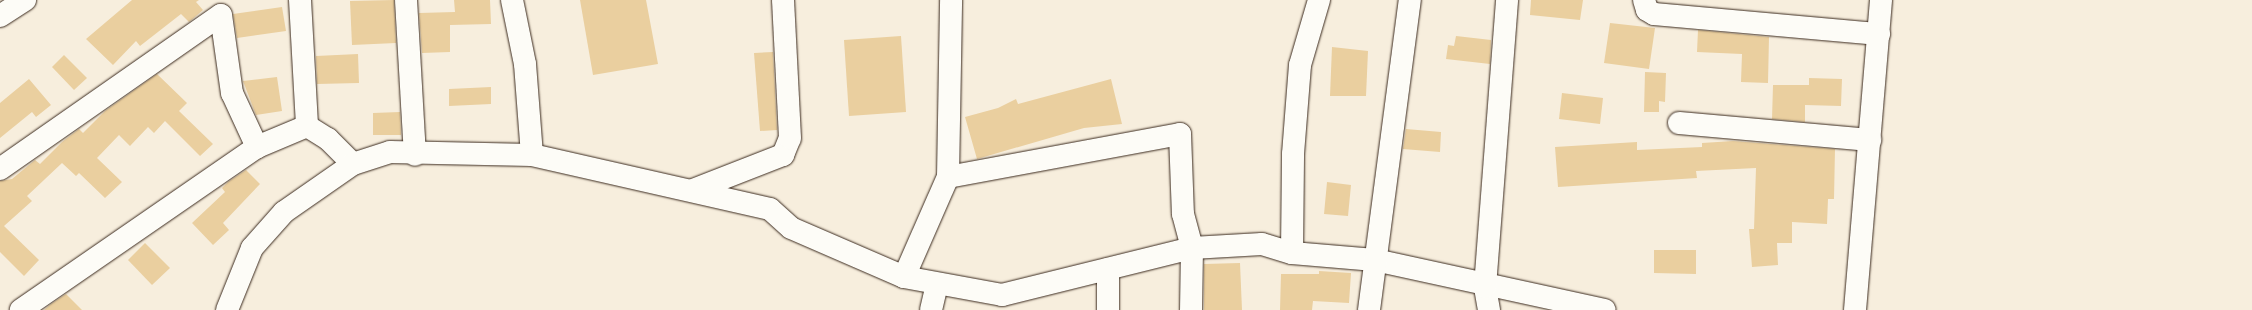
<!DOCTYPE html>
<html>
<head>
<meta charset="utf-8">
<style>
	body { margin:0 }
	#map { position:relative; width:2252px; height:310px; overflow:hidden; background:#f7eedd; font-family:Mynerve,sans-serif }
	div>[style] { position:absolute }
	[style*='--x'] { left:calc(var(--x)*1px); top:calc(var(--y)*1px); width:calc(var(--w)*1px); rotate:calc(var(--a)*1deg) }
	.building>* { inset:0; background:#eacf9f }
	.roads { filter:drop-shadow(0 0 1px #3b2a1e) drop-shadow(0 0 1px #3b2a1e) }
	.minor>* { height:22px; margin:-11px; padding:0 11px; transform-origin:11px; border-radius:11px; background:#fdfcf7 }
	span { translate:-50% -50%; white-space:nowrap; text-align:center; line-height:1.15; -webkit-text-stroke:3px #fdfcf7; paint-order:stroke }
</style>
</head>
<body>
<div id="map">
	<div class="building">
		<div style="clip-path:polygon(132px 0,199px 0,196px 2px,203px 10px,189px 22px,181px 14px,140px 46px,136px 41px,113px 65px,86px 39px)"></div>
		<div style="clip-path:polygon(394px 0,396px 43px,352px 45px,350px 1px)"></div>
		<div style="clip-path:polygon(454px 0,490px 0,491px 24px,450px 25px,450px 52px,422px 53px,419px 13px,455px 12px)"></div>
		<div style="clip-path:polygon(580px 0,646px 0,658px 64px,593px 75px)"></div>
		<div style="clip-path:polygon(1531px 0,1583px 0,1580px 20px,1530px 15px)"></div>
		<div style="clip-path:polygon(282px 7px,286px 31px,237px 38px,233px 14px)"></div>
		<div style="clip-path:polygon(1610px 23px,1655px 28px,1649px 69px,1604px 63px)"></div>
		<div style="clip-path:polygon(1698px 30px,1769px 37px,1768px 83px,1741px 82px,1742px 54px,1697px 52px)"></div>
		<div style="clip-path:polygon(901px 36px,906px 112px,849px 116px,844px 40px)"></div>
		<div style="clip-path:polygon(1456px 36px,1491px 40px,1490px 64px,1446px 59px,1448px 45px,1454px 46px)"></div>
		<div style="clip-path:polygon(1332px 47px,1368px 51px,1366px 96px,1330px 96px)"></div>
		<div style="clip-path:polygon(773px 52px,777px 130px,760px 131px,754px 53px)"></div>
		<div style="clip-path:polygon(358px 54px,359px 83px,317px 84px,316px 56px)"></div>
		<div style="clip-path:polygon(64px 55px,87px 78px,74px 90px,52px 67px)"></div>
		<div style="clip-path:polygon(1645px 72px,1666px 73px,1665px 102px,1659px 101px,1659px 112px,1644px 112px)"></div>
		<div style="clip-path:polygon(157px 74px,187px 103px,179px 111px,213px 144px,200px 156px,165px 121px,154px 133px,148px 127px,130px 146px,119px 135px,97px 158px,122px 182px,105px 198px,79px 173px,76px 176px,62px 163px,27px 196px,32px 201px,4px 226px,39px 260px,24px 276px,0 252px,0 181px,12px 179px,35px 160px,40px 164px,62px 142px,79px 129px,83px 133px,105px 111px)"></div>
		<div style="clip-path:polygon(277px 77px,282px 111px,256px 115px,243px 81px)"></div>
		<div style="clip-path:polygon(1809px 78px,1842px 79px,1841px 106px,1805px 105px,1805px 122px,1772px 119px,1773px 85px,1809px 85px)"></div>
		<div style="clip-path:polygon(29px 79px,51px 105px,36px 117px,32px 112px,0 138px,0 103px)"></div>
		<div style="clip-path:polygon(1111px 79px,1122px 124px,1084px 128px,977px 159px,965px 117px,998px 108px,1016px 99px,1018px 104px)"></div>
		<div style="clip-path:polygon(491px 87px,491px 104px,449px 106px,449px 89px)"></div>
		<div style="clip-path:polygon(1562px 93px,1603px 98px,1600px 124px,1559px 119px)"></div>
		<div style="clip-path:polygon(400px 112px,401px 135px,373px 135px,373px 113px)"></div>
		<div style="clip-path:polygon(1406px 129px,1441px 132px,1440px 152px,1403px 149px)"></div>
		<div style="clip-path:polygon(1733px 141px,1835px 149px,1834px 199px,1828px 199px,1827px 224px,1792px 222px,1792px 243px,1777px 243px,1778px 265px,1752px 267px,1749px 229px,1754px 229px,1756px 168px,1696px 171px,1697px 178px,1558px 187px,1555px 147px,1637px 142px,1637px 150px,1702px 147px,1702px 143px)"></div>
		<div style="clip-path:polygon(246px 170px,260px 184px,223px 223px,229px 230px,213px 245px,192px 223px,225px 192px,222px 188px,228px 182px)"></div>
		<div style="clip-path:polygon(1327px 182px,1351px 185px,1348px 216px,1324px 214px)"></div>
		<div style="clip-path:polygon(145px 243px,170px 268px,152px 285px,128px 260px)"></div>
		<div style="clip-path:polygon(1654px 250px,1696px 250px,1696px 274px,1654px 273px)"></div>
		<div style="clip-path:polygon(1240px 263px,1242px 310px,1204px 310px,1204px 264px)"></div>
		<div style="clip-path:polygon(1319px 271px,1351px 273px,1349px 303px,1313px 301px,1312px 310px,1280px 310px,1281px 274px,1319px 274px)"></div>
		<div style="clip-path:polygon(66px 294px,82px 310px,44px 310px,51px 304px)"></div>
	</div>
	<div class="roads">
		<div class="minor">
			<div style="--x:300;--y:0;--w:126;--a:86.8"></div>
			<div style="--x:406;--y:0;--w:155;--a:86.7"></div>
			<div style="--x:1644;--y:0;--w:10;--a:73"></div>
			<div style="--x:1647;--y:10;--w:8;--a:30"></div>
			<div style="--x:1654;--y:14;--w:226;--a:5.1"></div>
			<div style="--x:0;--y:16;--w:30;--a:-33"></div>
			<div style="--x:1679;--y:123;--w:192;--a:5.1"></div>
			<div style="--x:257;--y:147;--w:54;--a:-22.8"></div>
			<div style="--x:307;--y:126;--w:25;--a:32"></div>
			<div style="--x:328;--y:139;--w:35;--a:45"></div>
			<div style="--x:532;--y:155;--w:244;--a:12.8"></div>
			<div style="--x:770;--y:209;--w:28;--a:42"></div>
			<div style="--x:791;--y:228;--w:123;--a:23.4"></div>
			<div style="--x:904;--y:277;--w:100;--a:10.4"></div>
			<div style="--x:1002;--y:295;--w:196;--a:-13.9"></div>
			<div style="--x:1192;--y:248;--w:70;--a:-3.3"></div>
			<div style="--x:1262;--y:244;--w:31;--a:17"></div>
			<div style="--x:1292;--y:253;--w:83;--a:4.8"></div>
			<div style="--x:1375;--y:260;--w:235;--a:12.3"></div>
			<div style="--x:0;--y:169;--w:269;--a:-34.9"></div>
			<div style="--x:221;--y:15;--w:79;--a:82"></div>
			<div style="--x:232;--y:93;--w:60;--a:65.2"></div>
			<div style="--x:257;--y:147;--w:287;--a:145.4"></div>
			<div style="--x:948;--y:177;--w:236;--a:-10.5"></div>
			<div style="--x:1180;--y:134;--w:80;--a:87.9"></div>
			<div style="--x:1183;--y:214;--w:35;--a:75"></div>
			<div style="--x:1192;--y:248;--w:62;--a:90.9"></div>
			<div style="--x:693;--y:190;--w:97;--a:-21.3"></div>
			<div style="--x:783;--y:155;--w:18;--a:-68"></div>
			<div style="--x:790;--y:138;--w:138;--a:-92.9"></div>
			<div style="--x:1292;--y:253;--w:99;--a:-89.4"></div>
			<div style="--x:1293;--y:154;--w:89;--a:-85.5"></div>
			<div style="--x:1300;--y:65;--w:68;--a:-73.7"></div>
			<div style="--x:904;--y:277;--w:109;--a:-66.3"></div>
			<div style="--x:948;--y:177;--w:177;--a:-89"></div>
			<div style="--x:227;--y:310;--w:67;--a:-68"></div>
			<div style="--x:252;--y:248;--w:48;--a:-48.4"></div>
			<div style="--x:284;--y:212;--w:84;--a:-34.8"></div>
			<div style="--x:353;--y:164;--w:39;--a:-18"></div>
			<div style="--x:390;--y:152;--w:142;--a:1.2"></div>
			<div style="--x:532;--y:155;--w:91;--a:-94.4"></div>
			<div style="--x:525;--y:64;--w:65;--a:-101.5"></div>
			<div style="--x:931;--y:310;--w:26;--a:-77"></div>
			<div style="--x:1108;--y:310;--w:41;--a:-90"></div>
			<div style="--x:1369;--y:310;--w:313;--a:-82.5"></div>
			<div style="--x:1489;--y:310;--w:23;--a:-100"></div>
			<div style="--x:1485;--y:287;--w:288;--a:-85.6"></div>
			<div style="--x:1855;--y:310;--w:311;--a:-85.2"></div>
		</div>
	</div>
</div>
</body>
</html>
